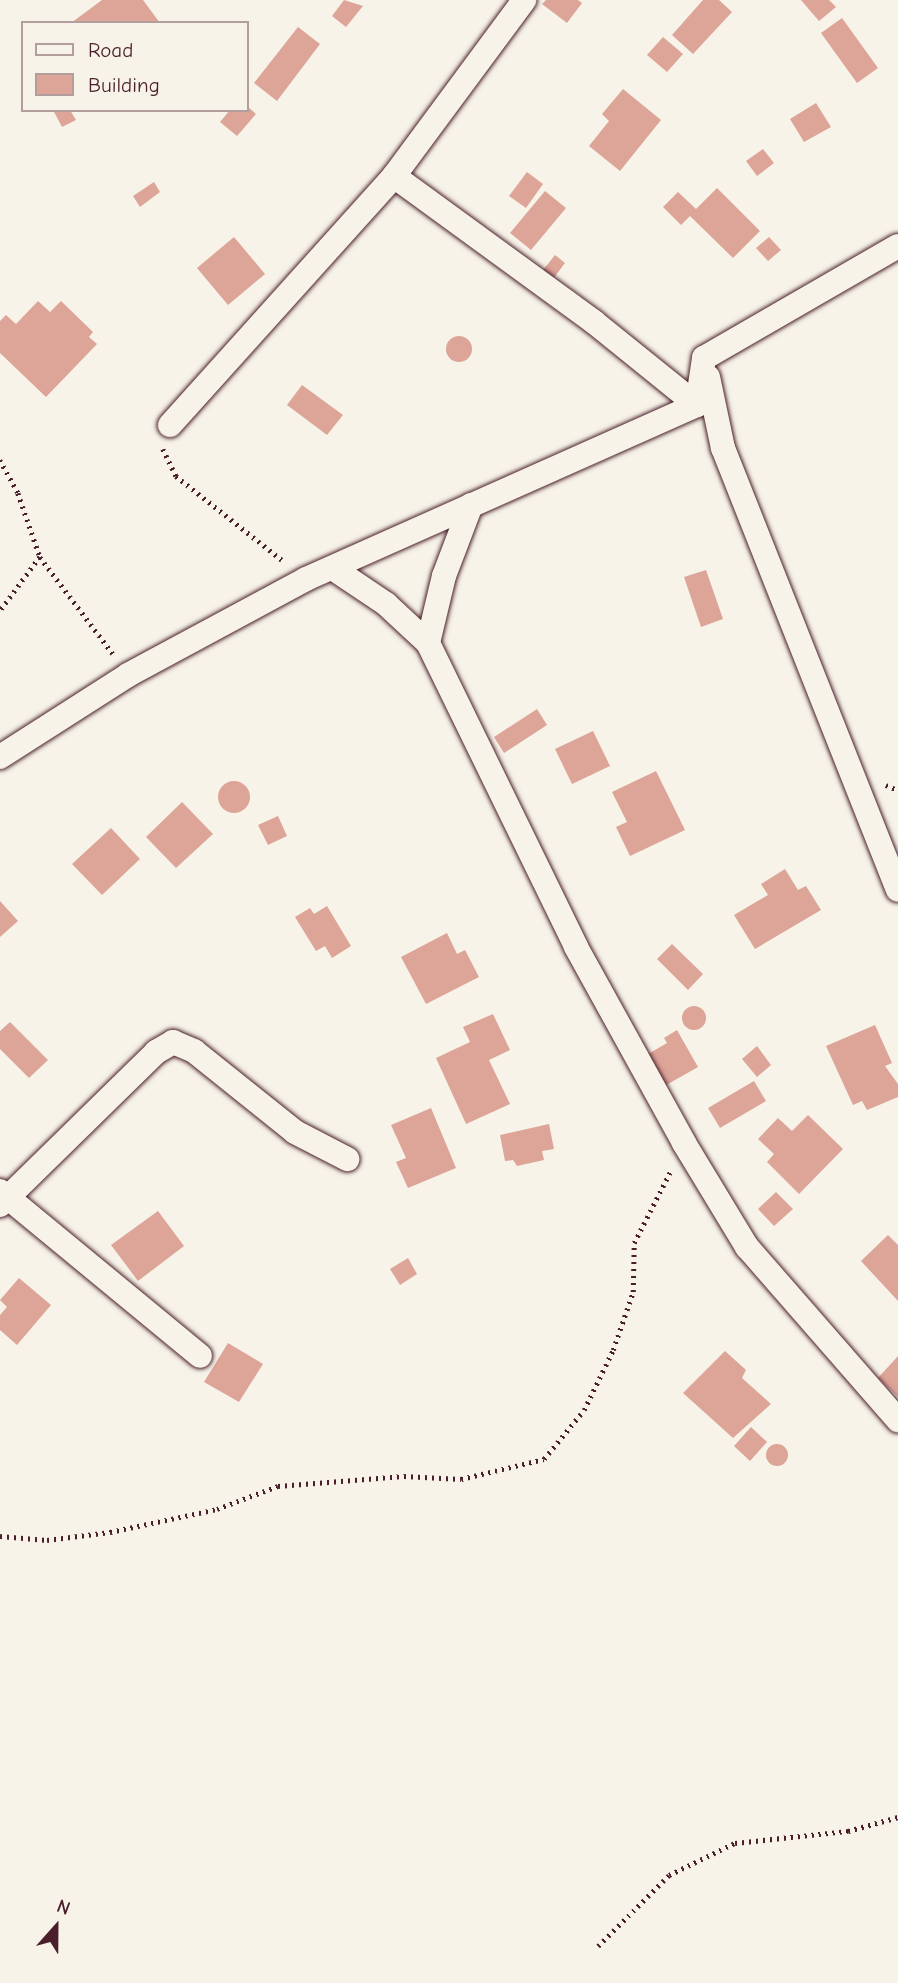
<!DOCTYPE html>
<html>
<head>
<meta charset="utf-8">
<style>
	body { margin:0 }
	#map { position:relative; width:898px; height:1983px; overflow:hidden; background:#f7f3e8; font-family:"Comic Neue",sans-serif }
	div>[style] { position:absolute }
	[style*='--x'] { left:calc(var(--x)*1px); top:calc(var(--y)*1px); width:calc(var(--w)*1px); rotate:calc(var(--a)*1deg) }
	.building>* { inset:0; background:#dda498 }
	.round { border-radius:50% }
	.path>* { height:4.5px; margin-top:-2.25px; transform-origin:0; background:repeating-linear-gradient(90deg,#4a1f2b 0 2px,transparent 0 7px) }
	.roads { filter:drop-shadow(0 0 2px #4a1f2b) drop-shadow(0 0 2px #4a1f2b) }
	.street>* { height:24px; margin:-12px; padding:0 12px; transform-origin:12px; border-radius:12px; background:#f7f3e8 }
	span { translate:-50% -50%; white-space:nowrap; text-align:center; line-height:1.15; -webkit-text-stroke:5px #f7f3e8; paint-order:stroke }
	.legend { position:absolute; left:21px; top:21px; width:228px; height:91px; box-sizing:border-box; background:#f7f3e8; border:2px solid #b29e9c; margin:0; padding:9px 12px; list-style:none; font-size:21px; color:#4a1f2b }
	.legend li { display:flex; align-items:center; gap:14px; height:35px }
	.legend b { width:35px; border:2px solid #b29e9c }
	.north { position:absolute; left:21px; top:1892px; width:70px; height:70px; -webkit-text-stroke:5px #f7f3e8; paint-order:stroke; rotate:21deg; font-size:19px; font-weight:700; line-height:28px; text-align:center; color:#4a1f2b }
	.north::after { content:''; display:block; margin:auto; width:24px; height:32px; background:#4a1f2b; clip-path:polygon(50% 0,100% 100%,50% 72%,0 100%) }
</style>
</head>
<body>
<div id="map">
	<div class="building">
		<div style="clip-path:polygon(102px 0,143px 0,160px 23px,71px 23px)"></div>
		<div style="clip-path:polygon(344px 0,363px 6px,346px 27px,332px 16px)"></div>
		<div style="clip-path:polygon(546px 0,578px 0,582px 3px,567px 23px,542px 4px)"></div>
		<div style="clip-path:polygon(703px 0,719px 0,732px 12px,693px 54px,672px 35px)"></div>
		<div style="clip-path:polygon(801px 0,829px 0,836px 7px,819px 21px)"></div>
		<div style="clip-path:polygon(842px 18px,878px 68px,857px 83px,821px 33px)"></div>
		<div style="clip-path:polygon(298px 27px,320px 44px,277px 101px,254px 83px)"></div>
		<div style="clip-path:polygon(663px 37px,683px 54px,667px 72px,647px 55px)"></div>
		<div style="clip-path:polygon(623px 89px,661px 120px,620px 171px,589px 146px,609px 121px,602px 114px)"></div>
		<div style="clip-path:polygon(816px 103px,831px 127px,804px 142px,790px 119px)"></div>
		<div style="clip-path:polygon(247px 106px,256px 114px,237px 136px,220px 122px,230px 110px,247px 110px)"></div>
		<div style="clip-path:polygon(53px 110px,70px 110px,76px 120px,62px 127px)"></div>
		<div style="clip-path:polygon(763px 149px,774px 163px,757px 176px,746px 161px)"></div>
		<div style="clip-path:polygon(527px 172px,543px 184px,526px 208px,509px 196px)"></div>
		<div style="clip-path:polygon(154px 182px,160px 192px,140px 207px,133px 196px)"></div>
		<div style="clip-path:polygon(717px 188px,760px 231px,733px 258px,690px 216px,681px 225px,663px 207px,678px 192px,696px 209px)"></div>
		<div style="clip-path:polygon(545px 191px,566px 208px,531px 250px,510px 233px)"></div>
		<div style="clip-path:polygon(234px 237px,265px 274px,228px 305px,197px 268px)"></div>
		<div style="clip-path:polygon(769px 237px,781px 250px,768px 261px,756px 248px)"></div>
		<div style="clip-path:polygon(555px 255px,565px 263px,553px 279px,543px 270px)"></div>
		<div style="clip-path:polygon(38px 301px,50px 312px,61px 301px,93px 332px,89px 337px,97px 344px,46px 397px,0 353px,0 321px,6px 315px,16px 324px)"></div>
		<div class="round" style="left:446px;top:336px;width:26px;height:26px"></div>
		<div style="clip-path:polygon(302px 385px,343px 415px,327px 435px,287px 405px)"></div>
		<div style="clip-path:polygon(706px 570px,723px 619px,701px 627px,684px 577px)"></div>
		<div style="clip-path:polygon(537px 709px,547px 725px,504px 753px,494px 737px)"></div>
		<div style="clip-path:polygon(593px 731px,610px 766px,572px 784px,555px 749px)"></div>
		<div style="clip-path:polygon(656px 771px,685px 830px,630px 856px,616px 827px,627px 822px,612px 792px)"></div>
		<div class="round" style="left:218px;top:781px;width:32px;height:32px"></div>
		<div style="clip-path:polygon(182px 802px,213px 834px,176px 868px,146px 837px)"></div>
		<div style="clip-path:polygon(278px 816px,287px 836px,268px 845px,258px 825px)"></div>
		<div style="clip-path:polygon(111px 828px,140px 859px,102px 895px,72px 864px)"></div>
		<div style="clip-path:polygon(785px 869px,798px 890px,806px 886px,821px 910px,755px 949px,734px 915px,768px 895px,761px 884px)"></div>
		<div style="clip-path:polygon(0 901px,18px 921px,0 937px)"></div>
		<div style="clip-path:polygon(327px 906px,351px 946px,332px 958px,325px 946px,316px 951px,295px 917px,310px 908px,314px 914px)"></div>
		<div style="clip-path:polygon(447px 933px,457px 954px,465px 950px,479px 977px,426px 1004px,401px 957px)"></div>
		<div style="clip-path:polygon(672px 944px,703px 974px,688px 990px,657px 959px)"></div>
		<div class="round" style="left:682px;top:1006px;width:24px;height:24px"></div>
		<div style="clip-path:polygon(493px 1014px,510px 1050px,489px 1060px,510px 1104px,466px 1124px,436px 1058px,470px 1042px,463px 1027px)"></div>
		<div style="clip-path:polygon(10px 1022px,48px 1060px,29px 1078px,0 1049px,0 1031px)"></div>
		<div style="clip-path:polygon(875px 1025px,892px 1063px,885px 1066px,898px 1084px,898px 1097px,867px 1110px,862px 1101px,853px 1105px,826px 1046px)"></div>
		<div style="clip-path:polygon(677px 1030px,698px 1067px,661px 1088px,643px 1057px,667px 1043px,664px 1038px)"></div>
		<div style="clip-path:polygon(757px 1046px,771px 1065px,757px 1077px,742px 1059px)"></div>
		<div style="clip-path:polygon(754px 1081px,766px 1101px,720px 1128px,708px 1108px)"></div>
		<div style="clip-path:polygon(431px 1108px,456px 1168px,408px 1188px,396px 1162px,406px 1158px,391px 1125px)"></div>
		<div style="clip-path:polygon(808px 1115px,843px 1149px,799px 1194px,767px 1162px,774px 1154px,758px 1139px,778px 1118px,792px 1131px)"></div>
		<div style="clip-path:polygon(549px 1124px,554px 1149px,542px 1151px,544px 1160px,517px 1166px,513px 1160px,505px 1161px,500px 1135px)"></div>
		<div style="clip-path:polygon(776px 1192px,793px 1209px,774px 1226px,758px 1209px)"></div>
		<div style="clip-path:polygon(158px 1211px,184px 1246px,138px 1281px,111px 1245px)"></div>
		<div style="clip-path:polygon(888px 1235px,898px 1245px,898px 1301px,861px 1261px)"></div>
		<div style="clip-path:polygon(408px 1258px,417px 1274px,400px 1285px,390px 1269px)"></div>
		<div style="clip-path:polygon(19px 1278px,51px 1305px,17px 1345px,0 1330px,0 1315px,7px 1307px,0 1300px)"></div>
		<div style="clip-path:polygon(228px 1343px,263px 1364px,239px 1402px,204px 1382px)"></div>
		<div style="clip-path:polygon(725px 1351px,746px 1370px,742px 1378px,771px 1404px,733px 1438px,683px 1393px)"></div>
		<div style="clip-path:polygon(898px 1356px,898px 1397px,878px 1378px)"></div>
		<div style="clip-path:polygon(751px 1427px,767px 1442px,750px 1461px,734px 1446px)"></div>
		<div class="round" style="left:766px;top:1444px;width:22px;height:22px"></div>
	</div>
	<div class="path">
		<div style="--x:163;--y:449;--w:30;--a:64"></div>
		<div style="--x:176;--y:476;--w:135;--a:38.4"></div>
		<div style="--x:0;--y:460;--w:38;--a:61"></div>
		<div style="--x:18;--y:493;--w:68;--a:71"></div>
		<div style="--x:40;--y:557;--w:67;--a:126.5"></div>
		<div style="--x:40;--y:557;--w:121;--a:53"></div>
		<div style="--x:886;--y:785;--w:13;--a:23"></div>
		<div style="--x:0;--y:1536;--w:47;--a:4.9"></div>
		<div style="--x:47;--y:1540;--w:64;--a:-7.2"></div>
		<div style="--x:110;--y:1532;--w:109;--a:-12.1"></div>
		<div style="--x:217;--y:1509;--w:65;--a:-20.7"></div>
		<div style="--x:278;--y:1486;--w:126;--a:-4.5"></div>
		<div style="--x:404;--y:1476;--w:57;--a:3"></div>
		<div style="--x:461;--y:1479;--w:85;--a:-13.5"></div>
		<div style="--x:544;--y:1459;--w:63;--a:-50.8"></div>
		<div style="--x:584;--y:1410;--w:67;--a:-64.2"></div>
		<div style="--x:613;--y:1350;--w:61;--a:-71"></div>
		<div style="--x:633;--y:1292;--w:49;--a:-88.8"></div>
		<div style="--x:634;--y:1243;--w:80;--a:-63.1"></div>
		<div style="--x:598;--y:1946;--w:100;--a:-45"></div>
		<div style="--x:669;--y:1875;--w:73;--a:-25.9"></div>
		<div style="--x:735;--y:1843;--w:114;--a:-6.1"></div>
		<div style="--x:848;--y:1831;--w:52;--a:-15.6"></div>
	</div>
	<div class="roads">
		<div class="street">
			<div style="--x:394;--y:176;--w:248;--a:36.1"></div>
			<div style="--x:594;--y:322;--w:132;--a:38.9"></div>
			<div style="--x:708;--y:377;--w:73;--a:78.1"></div>
			<div style="--x:723;--y:448;--w:475;--a:68.4"></div>
			<div style="--x:170;--y:425;--w:335;--a:-48"></div>
			<div style="--x:394;--y:176;--w:219;--a:-53.5"></div>
			<div style="--x:334;--y:569;--w:63;--a:33.9"></div>
			<div style="--x:386;--y:604;--w:57;--a:42.9"></div>
			<div style="--x:428;--y:643;--w:338;--a:64"></div>
			<div style="--x:576;--y:947;--w:224;--a:61.1"></div>
			<div style="--x:684;--y:1143;--w:122;--a:58.8"></div>
			<div style="--x:747;--y:1247;--w:230;--a:48.9"></div>
			<div style="--x:428;--y:643;--w:69;--a:-76.6"></div>
			<div style="--x:444;--y:576;--w:76;--a:-69.2"></div>
			<div style="--x:0;--y:757;--w:152;--a:-32.6"></div>
			<div style="--x:128;--y:675;--w:202;--a:-28.3"></div>
			<div style="--x:306;--y:579;--w:428;--a:-24"></div>
			<div style="--x:697;--y:405;--w:48;--a:-81.5"></div>
			<div style="--x:704;--y:358;--w:224;--a:-30"></div>
			<div style="--x:0;--y:1191;--w:259;--a:39.5"></div>
			<div style="--x:0;--y:1205;--w:219;--a:-44.4"></div>
			<div style="--x:156;--y:1052;--w:20;--a:-30"></div>
			<div style="--x:173;--y:1042;--w:23;--a:23"></div>
			<div style="--x:194;--y:1051;--w:129;--a:38.7"></div>
			<div style="--x:295;--y:1132;--w:59;--a:27.4"></div>
		</div>
	</div>
	<ul class="legend">
	<li><b style="height:9px;background:#f7f3e8"></b>Road</li>
	<li><b style="height:19px;background:#dda498"></b>Building</li>
	</ul>
	<div class="north">N</div>
</div>
</body>
</html>
